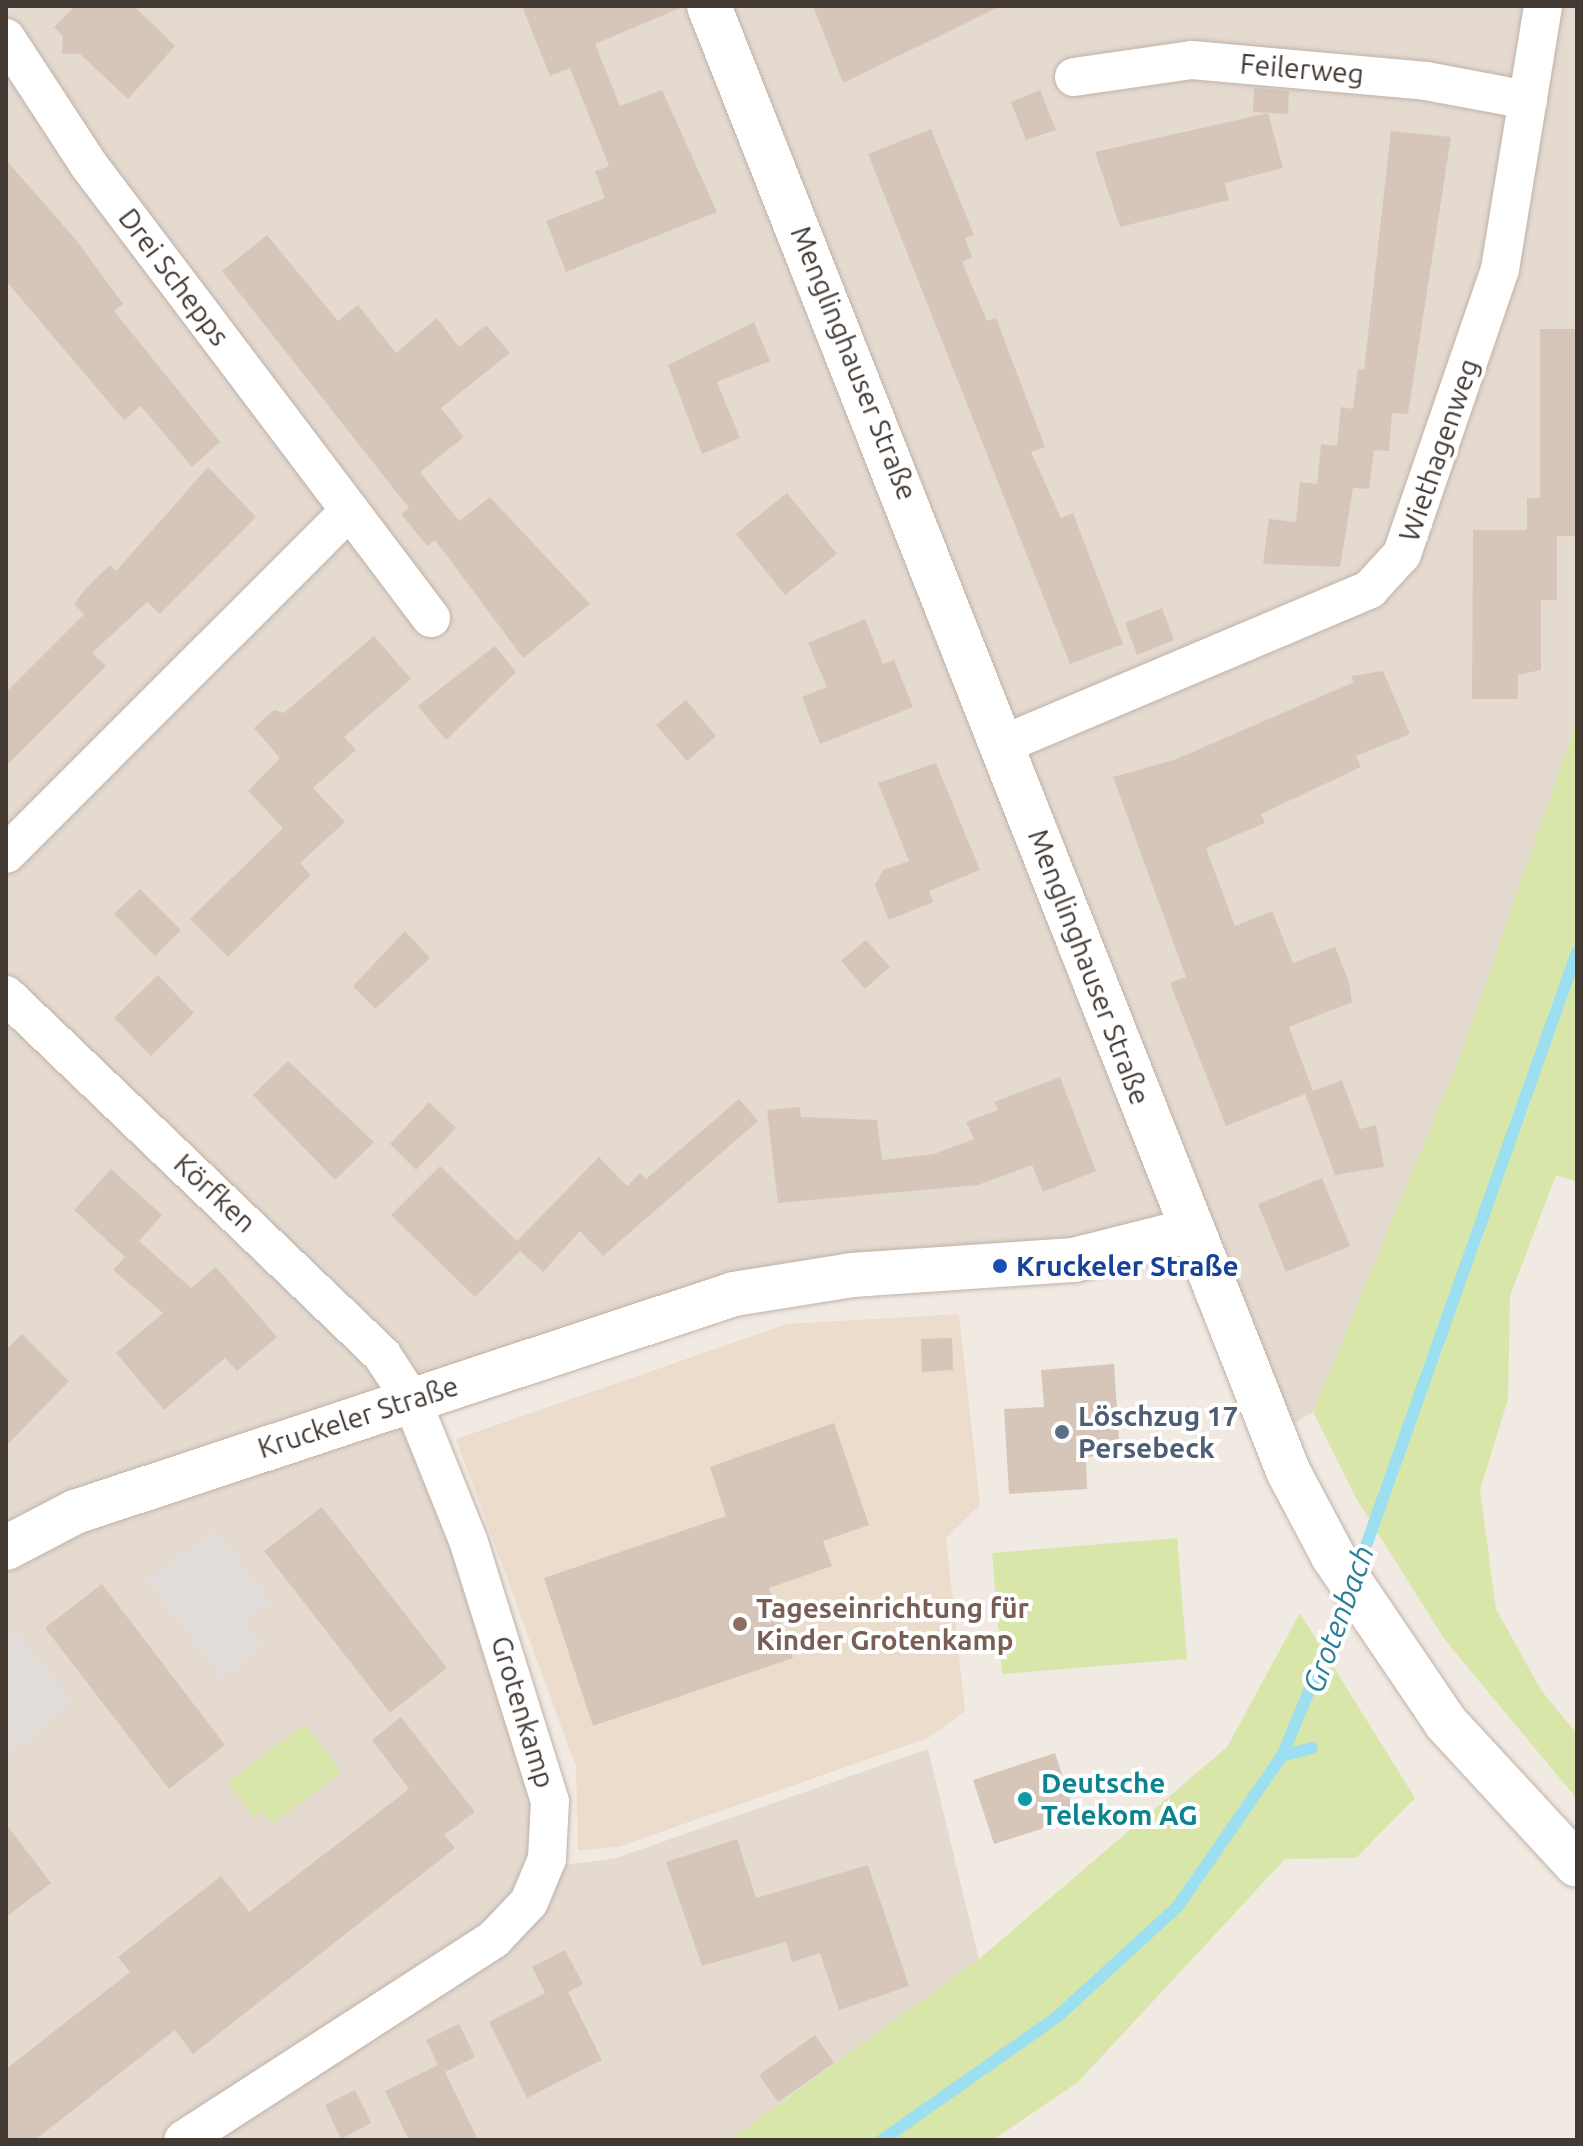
<!DOCTYPE html>
<html>
<head>
<meta charset="utf-8">
<style>
	body { margin:0 }
	#map { position:relative; width:1583px; height:2146px; overflow:hidden; background:#f1eae2; font-family:Ubuntu,sans-serif }
	div>[style] { position:absolute }
	[style*='--x'] { left:calc(var(--x)*1px); top:calc(var(--y)*1px); width:calc(var(--w)*1px); rotate:calc(var(--a)*1deg) }
	.residential>* { inset:0; background:#e5dad0 }
	.education>* { inset:0; background:#ebdccb }
	.green>* { inset:0; background:#d8e7a9 }
	.parking>* { inset:0; background:#e1dddb }
	.stream>* { height:12px; margin:-6px; padding:0 6px; transform-origin:6px; border-radius:6px; background:#9cdff0 }
	.building>* { inset:0; background:#d6c6ba }
	.roads { filter:drop-shadow(0 0 2px #c0b2a8) drop-shadow(0 0 2px #c0b2a8) }
	.minor>* { height:38px; margin:-19px; padding:0 19px; transform-origin:19px; border-radius:19px; background:#fff }
	.tertiary>* { height:44px; margin:-22px; padding:0 22px; transform-origin:22px; border-radius:22px; background:#fff }
	.dots>* { width:22px; height:22px; translate:-50% -50%; box-sizing:border-box; border:4px solid #fff; border-radius:50% }
	span { translate:-50% -50%; white-space:nowrap; text-align:center; line-height:1.15; -webkit-text-stroke:8px #fff; paint-order:stroke }
	.street-label { font-size:28px; color:#433933 }
	.transit-label { font-size:28px; color:#164399; font-weight:700 }
	.left { translate:0 -50%; text-align:left }
	.service-label { font-size:28px; color:#4e5e75; font-weight:700 }
	.education-label { font-size:28px; color:#785e54; font-weight:700 }
	.culture-label { font-size:28px; color:#0d838f; font-weight:700 }
	.water-label { font-size:30px; color:#287f97; font-style:italic }
	.frame { position:absolute; inset:0; border:8px solid #433933; pointer-events:none }
</style>
</head>
<body>
<div id="map">
	<div class="residential">
		<div style="clip-path:polygon(6px 6px,1577px 6px,1577px 719px,1463px 1049px,1313px 1412px,1281px 1431px,1193px 1228px,860px 1272px,407px 1399px,551px 1867px,616px 1858px,928px 1749px,979px 1959px,729px 2140px,6px 2140px)"></div>
	</div>
	<div class="education">
		<div style="clip-path:polygon(959px 1314px,980px 1505px,946px 1538px,965px 1711px,928px 1738px,618px 1847px,578px 1850px,576px 1767px,456px 1439px,787px 1324px)"></div>
	</div>
	<div class="green">
		<div style="clip-path:polygon(1577px 719px,1577px 1182px,1556px 1175px,1510px 1296px,1508px 1399px,1480px 1490px,1496px 1609px,1541px 1690px,1577px 1734px,1577px 1799px,1445px 1640px,1356px 1498px,1313px 1412px,1463px 1049px)"></div>
		<div style="clip-path:polygon(1177px 1538px,1187px 1659px,1002px 1674px,992px 1553px)"></div>
		<div style="clip-path:polygon(1300px 1613px,1415px 1798px,1356px 1858px,1285px 1859px,1078px 2082px,993px 2140px,729px 2140px,979px 1959px,1227px 1747px)"></div>
		<div style="clip-path:polygon(305px 1724px,341px 1772px,272px 1824px,262px 1811px,254px 1817px,228px 1782px)"></div>
	</div>
	<div class="parking">
		<div style="clip-path:polygon(214px 1531px,269px 1601px,243px 1622px,262px 1647px,223px 1677px,148px 1581px)"></div>
		<div style="clip-path:polygon(17px 1634px,72px 1702px,11px 1752px,6px 1642px)"></div>
	</div>
	<div class="stream">
		<div style="--x:1356;--y:1574;--w:660;--a:-70.44"></div>
		<div style="--x:1282;--y:1756;--w:31;--a:-15"></div>
		<div style="--x:882;--y:2140;--w:214;--a:-35.1"></div>
		<div style="--x:1057;--y:2017;--w:164;--a:-42.5"></div>
		<div style="--x:1178;--y:1906;--w:183;--a:-55.3"></div>
		<div style="--x:1282;--y:1756;--w:174;--a:-67.4"></div>
	</div>
	<div class="building">
		<div style="clip-path:polygon(75px 6px,134px 6px,175px 46px,128px 99px,80px 54px,62px 54px,63px 36px,54px 27px)"></div>
		<div style="clip-path:polygon(522px 6px,685px 6px,595px 44px,620px 106px,662px 90px,717px 212px,566px 272px,546px 221px,605px 198px,595px 171px,609px 166px,570px 68px,550px 76px)"></div>
		<div style="clip-path:polygon(813px 6px,999px 6px,999px 7px,843px 83px)"></div>
		<div style="clip-path:polygon(1254px 88px,1289px 91px,1288px 114px,1253px 112px)"></div>
		<div style="clip-path:polygon(1040px 90px,1056px 130px,1026px 140px,1011px 102px)"></div>
		<div style="clip-path:polygon(1268px 113px,1283px 168px,1225px 183px,1229px 200px,1120px 227px,1095px 152px)"></div>
		<div style="clip-path:polygon(931px 129px,974px 235px,965px 238px,972px 257px,962px 262px,987px 321px,996px 318px,1045px 447px,1031px 452px,1061px 518px,1073px 513px,1123px 644px,1070px 664px,868px 154px)"></div>
		<div style="clip-path:polygon(1391px 131px,1451px 137px,1408px 414px,1392px 413px,1389px 451px,1374px 450px,1369px 489px,1353px 488px,1340px 567px,1263px 564px,1269px 519px,1296px 522px,1300px 482px,1317px 484px,1321px 444px,1337px 446px,1341px 407px,1353px 409px,1358px 369px,1364px 370px)"></div>
		<div style="clip-path:polygon(6px 160px,77px 241px,123px 304px,114px 311px,220px 442px,192px 467px,141px 406px,124px 420px,6px 281px)"></div>
		<div style="clip-path:polygon(267px 235px,338px 321px,358px 305px,396px 353px,437px 318px,459px 347px,486px 325px,510px 353px,441px 408px,464px 437px,420px 472px,459px 521px,490px 497px,590px 604px,523px 658px,435px 540px,427px 546px,401px 514px,409px 508px,222px 271px)"></div>
		<div style="clip-path:polygon(754px 322px,770px 361px,717px 382px,740px 438px,702px 454px,668px 365px)"></div>
		<div style="clip-path:polygon(1540px 329px,1577px 329px,1577px 536px,1557px 536px,1557px 600px,1541px 600px,1541px 670px,1518px 675px,1518px 699px,1472px 699px,1473px 530px,1527px 530px,1527px 498px,1540px 498px)"></div>
		<div style="clip-path:polygon(208px 467px,256px 517px,160px 614px,147px 602px,92px 653px,106px 666px,6px 766px,6px 692px,84px 614px,74px 604px,86px 588px,110px 565px,116px 571px)"></div>
		<div style="clip-path:polygon(787px 493px,837px 554px,785px 595px,736px 534px)"></div>
		<div style="clip-path:polygon(1162px 608px,1174px 640px,1137px 655px,1125px 623px)"></div>
		<div style="clip-path:polygon(865px 619px,883px 664px,894px 660px,913px 707px,820px 744px,802px 697px,827px 687px,808px 643px)"></div>
		<div style="clip-path:polygon(374px 636px,411px 679px,344px 737px,356px 750px,313px 788px,345px 822px,300px 863px,311px 875px,228px 957px,190px 919px,283px 828px,248px 791px,280px 758px,254px 728px,274px 710px,284px 713px)"></div>
		<div style="clip-path:polygon(495px 646px,516px 672px,446px 740px,418px 706px)"></div>
		<div style="clip-path:polygon(1383px 671px,1410px 734px,1356px 756px,1361px 767px,1261px 814px,1265px 823px,1206px 848px,1235px 926px,1272px 911px,1293px 963px,1335px 947px,1349px 982px,1352px 1002px,1289px 1027px,1313px 1091px,1342px 1080px,1360px 1129px,1376px 1125px,1384px 1167px,1335px 1175px,1305px 1094px,1226px 1126px,1170px 983px,1186px 977px,1113px 777px,1174px 760px,1354px 682px,1351px 676px)"></div>
		<div style="clip-path:polygon(686px 700px,716px 736px,687px 761px,656px 725px)"></div>
		<div style="clip-path:polygon(936px 763px,980px 870px,929px 891px,933px 902px,889px 920px,875px 885px,883px 870px,909px 861px,878px 783px)"></div>
		<div style="clip-path:polygon(140px 889px,181px 930px,155px 956px,114px 914px)"></div>
		<div style="clip-path:polygon(405px 931px,430px 958px,375px 1009px,353px 986px)"></div>
		<div style="clip-path:polygon(866px 940px,890px 967px,865px 989px,841px 961px)"></div>
		<div style="clip-path:polygon(158px 975px,194px 1013px,151px 1056px,114px 1018px)"></div>
		<div style="clip-path:polygon(288px 1061px,374px 1142px,335px 1180px,253px 1095px)"></div>
		<div style="clip-path:polygon(1060px 1077px,1096px 1171px,1043px 1192px,1032px 1165px,978px 1185px,778px 1203px,767px 1110px,800px 1107px,801px 1117px,877px 1120px,882px 1160px,934px 1154px,974px 1139px,966px 1122px,998px 1110px,994px 1102px)"></div>
		<div style="clip-path:polygon(739px 1099px,758px 1121px,603px 1256px,580px 1231px,543px 1272px,520px 1251px,475px 1297px,391px 1215px,440px 1166px,517px 1241px,599px 1157px,627px 1186px,640px 1173px,646px 1179px)"></div>
		<div style="clip-path:polygon(429px 1102px,456px 1128px,416px 1170px,390px 1144px)"></div>
		<div style="clip-path:polygon(111px 1169px,162px 1215px,139px 1241px,191px 1288px,216px 1267px,277px 1337px,237px 1371px,225px 1358px,164px 1410px,116px 1353px,163px 1313px,113px 1270px,125px 1257px,74px 1210px)"></div>
		<div style="clip-path:polygon(1322px 1178px,1350px 1246px,1286px 1272px,1258px 1204px)"></div>
		<div style="clip-path:polygon(22px 1334px,69px 1381px,6px 1446px,6px 1350px)"></div>
		<div style="clip-path:polygon(952px 1338px,953px 1370px,922px 1372px,921px 1339px)"></div>
		<div style="clip-path:polygon(1114px 1364px,1120px 1454px,1086px 1457px,1087px 1489px,1009px 1494px,1004px 1409px,1044px 1407px,1041px 1370px)"></div>
		<div style="clip-path:polygon(834px 1423px,869px 1525px,823px 1541px,832px 1566px,769px 1588px,793px 1658px,593px 1726px,544px 1578px,726px 1516px,710px 1467px)"></div>
		<div style="clip-path:polygon(322px 1507px,447px 1668px,390px 1713px,264px 1551px)"></div>
		<div style="clip-path:polygon(102px 1584px,225px 1745px,169px 1789px,45px 1628px)"></div>
		<div style="clip-path:polygon(401px 1717px,475px 1812px,444px 1835px,455px 1848px,193px 2054px,175px 2030px,35px 2140px,6px 2140px,6px 2069px,130px 1972px,118px 1957px,221px 1876px,249px 1912px,409px 1789px,372px 1740px)"></div>
		<div style="clip-path:polygon(1055px 1753px,1076px 1818px,994px 1844px,973px 1780px)"></div>
		<div style="clip-path:polygon(6px 1824px,51px 1883px,6px 1917px)"></div>
		<div style="clip-path:polygon(737px 1839px,756px 1898px,868px 1865px,909px 1986px,839px 2010px,820px 1953px,792px 1962px,786px 1942px,702px 1966px,666px 1862px)"></div>
		<div style="clip-path:polygon(565px 1950px,583px 1984px,568px 1992px,602px 2060px,527px 2098px,489px 2022px,545px 1993px,532px 1967px)"></div>
		<div style="clip-path:polygon(459px 2024px,475px 2057px,445px 2072px,478px 2140px,409px 2140px,385px 2091px,438px 2065px,426px 2040px)"></div>
		<div style="clip-path:polygon(815px 2035px,834px 2063px,778px 2102px,759px 2075px)"></div>
		<div style="clip-path:polygon(355px 2090px,371px 2123px,341px 2139px,325px 2105px)"></div>
	</div>
	<div class="roads">
		<div class="minor">
			<div style="--x:6;--y:38;--w:150;--a:56.9"></div>
			<div style="--x:88;--y:164;--w:569;--a:52.93"></div>
			<div style="--x:1074;--y:77;--w:119;--a:-8.2"></div>
			<div style="--x:1192;--y:60;--w:235;--a:5.1"></div>
			<div style="--x:1426;--y:81;--w:104;--a:10.6"></div>
			<div style="--x:1006;--y:743;--w:395;--a:-22.9"></div>
			<div style="--x:1370;--y:589;--w:47;--a:-47.6"></div>
			<div style="--x:1402;--y:554;--w:301;--a:-71"></div>
			<div style="--x:1500;--y:269;--w:266;--a:-80.7"></div>
			<div style="--x:6;--y:854;--w:486;--a:-45"></div>
			<div style="--x:6;--y:995;--w:521;--a:43.75"></div>
			<div style="--x:382;--y:1355;--w:55;--a:56.9"></div>
			<div style="--x:412;--y:1401;--w:153;--a:68.1"></div>
			<div style="--x:469;--y:1543;--w:270;--a:72.6"></div>
			<div style="--x:550;--y:1801;--w:58;--a:93"></div>
			<div style="--x:547;--y:1859;--w:47;--a:112.7"></div>
			<div style="--x:529;--y:1902;--w:51;--a:133.4"></div>
			<div style="--x:494;--y:1939;--w:370;--a:147.1"></div>
		</div>
		<div class="tertiary">
			<div style="--x:709;--y:6;--w:1575;--a:68.43"></div>
			<div style="--x:1288;--y:1471;--w:96;--a:62.1"></div>
			<div style="--x:1333;--y:1556;--w:202;--a:55.9"></div>
			<div style="--x:1446;--y:1723;--w:193;--a:47.3"></div>
			<div style="--x:6;--y:1548;--w:78;--a:-27.6"></div>
			<div style="--x:75;--y:1512;--w:694;--a:-18.3"></div>
			<div style="--x:734;--y:1294;--w:120;--a:-9.1"></div>
			<div style="--x:852;--y:1275;--w:223;--a:-3.9"></div>
			<div style="--x:1074;--y:1260;--w:119;--a:-14.2"></div>
		</div>
	</div>
	<div class="dots">
		<div style="left:1000px;top:1266px;background:#1a4fb4"></div>
		<div style="left:1062px;top:1432px;background:#5c6f8a"></div>
		<div style="left:740px;top:1624px;background:#8d6e63"></div>
		<div style="left:1025px;top:1799px;background:#0f9aa8"></div>
	</div>
	<div class="street-label">
		<span style="left:1302px;top:69px;rotate:5deg">Feilerweg</span>
		<span style="left:174px;top:277px;rotate:53deg">Drei Schepps</span>
		<span style="left:854px;top:363px;rotate:68deg">Menglinghauser Straße</span>
		<span style="left:1439px;top:450px;rotate:-71deg">Wiethagenweg</span>
		<span style="left:1089px;top:967px;rotate:69deg">Menglinghauser Straße</span>
		<span style="left:215px;top:1193px;rotate:43deg">Körfken</span>
		<span style="left:358px;top:1417px;rotate:-18deg">Kruckeler Straße</span>
		<span style="left:523px;top:1712px;rotate:73deg">Grotenkamp</span>
	</div>
	<div class="transit-label">
		<span class="left" style="left:1016px;top:1266px">Kruckeler Straße</span>
	</div>
	<div class="service-label">
		<span class="left" style="left:1078px;top:1432px">Löschzug 17<br>Persebeck</span>
	</div>
	<div class="education-label">
		<span class="left" style="left:756px;top:1624px">Tageseinrichtung für<br>Kinder Grotenkamp</span>
	</div>
	<div class="culture-label">
		<span class="left" style="left:1041px;top:1799px">Deutsche<br>Telekom AG</span>
	</div>
	<div class="water-label">
		<span style="left:1338px;top:1619px;rotate:-70deg">Grotenbach</span>
	</div>
	<div class="frame"></div>
</div>
</body>
</html>
